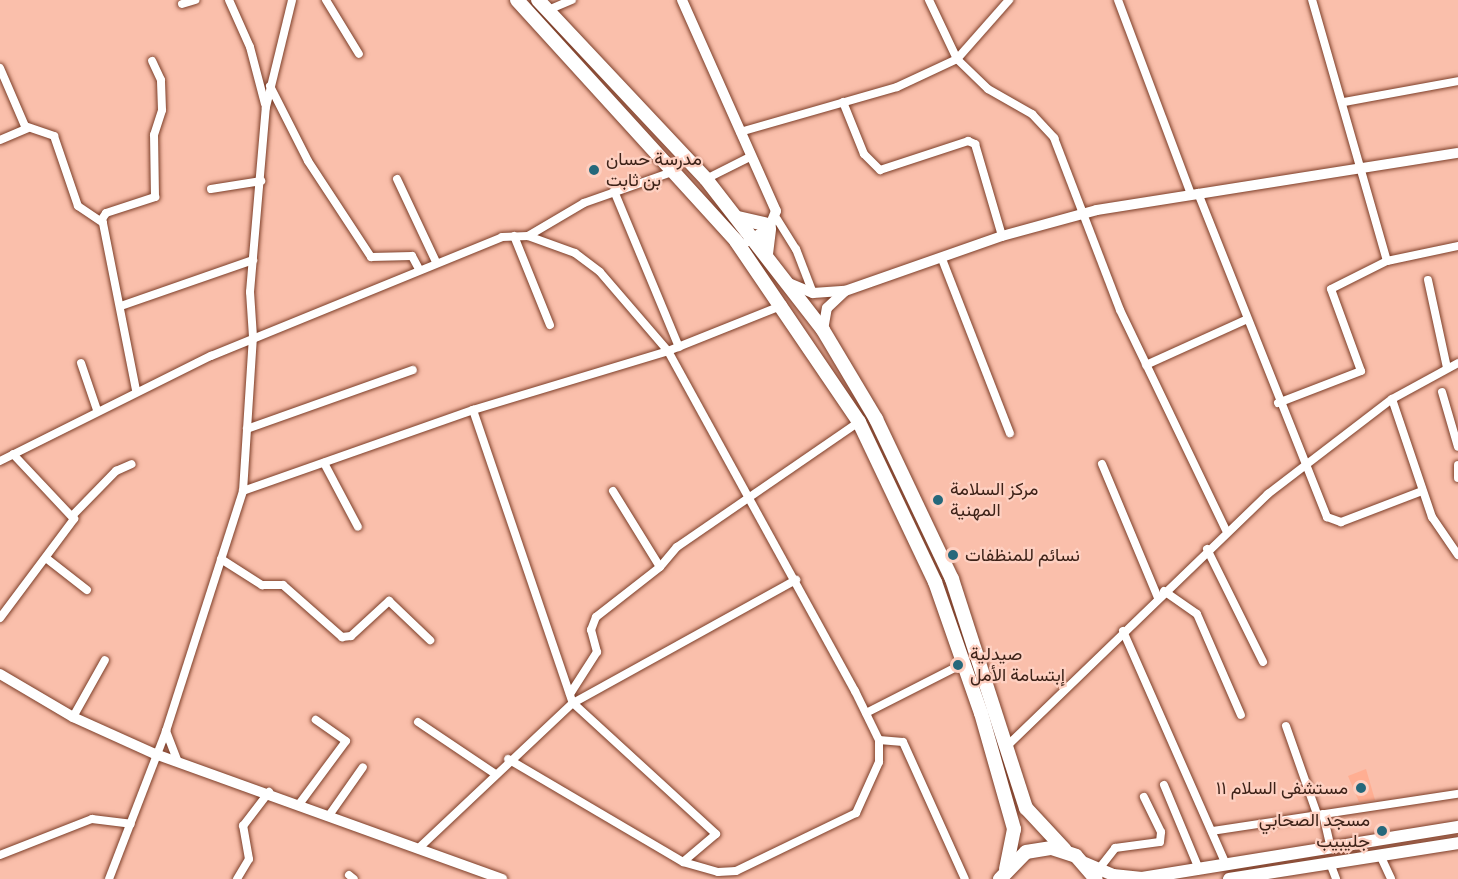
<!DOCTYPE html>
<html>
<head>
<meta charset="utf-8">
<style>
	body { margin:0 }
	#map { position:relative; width:1458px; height:879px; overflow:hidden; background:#fabfab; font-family:"IBM Plex Serif",Vazirmatn,serif }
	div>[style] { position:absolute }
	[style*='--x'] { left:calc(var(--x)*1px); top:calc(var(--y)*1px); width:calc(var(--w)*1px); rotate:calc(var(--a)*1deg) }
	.built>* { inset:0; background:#ffae92 }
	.roads { filter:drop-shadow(0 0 2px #7c3e28) drop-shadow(0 0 2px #7c3e28) }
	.minor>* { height:8px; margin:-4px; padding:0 4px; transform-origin:4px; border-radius:4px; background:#fff }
	.tertiary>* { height:10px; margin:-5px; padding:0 5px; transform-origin:5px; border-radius:5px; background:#fff }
	.secondary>* { height:12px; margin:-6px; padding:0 6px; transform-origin:6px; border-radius:6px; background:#fff }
	.primary>* { height:14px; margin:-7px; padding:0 7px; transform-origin:7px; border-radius:7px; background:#fff }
	.dots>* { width:16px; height:16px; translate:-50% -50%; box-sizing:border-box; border:3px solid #fed0c1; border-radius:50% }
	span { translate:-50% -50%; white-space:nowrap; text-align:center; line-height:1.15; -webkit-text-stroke:4.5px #fed0c1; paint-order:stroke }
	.poi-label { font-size:18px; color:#3d2218 }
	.left { translate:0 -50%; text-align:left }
	.right { translate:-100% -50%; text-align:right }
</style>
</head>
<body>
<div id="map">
	<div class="built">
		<div style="clip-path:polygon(1366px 769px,1375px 800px,1359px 802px,1348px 776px)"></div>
	</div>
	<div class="roads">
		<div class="minor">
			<div style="--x:229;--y:0;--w:51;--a:65.9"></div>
			<div style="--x:250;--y:47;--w:59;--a:75.3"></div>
			<div style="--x:326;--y:0;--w:63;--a:58.6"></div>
			<div style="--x:929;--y:0;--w:65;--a:64.6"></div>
			<div style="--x:957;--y:59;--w:43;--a:44.1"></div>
			<div style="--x:988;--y:89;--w:51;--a:29.6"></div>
			<div style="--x:1032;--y:114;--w:33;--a:47"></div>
			<div style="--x:1054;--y:138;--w:184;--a:69"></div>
			<div style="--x:1120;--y:310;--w:244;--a:64.3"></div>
			<div style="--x:1118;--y:0;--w:207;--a:69.4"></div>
			<div style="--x:182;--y:4;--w:14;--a:-17"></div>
			<div style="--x:548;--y:10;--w:26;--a:-23"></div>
			<div style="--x:0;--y:68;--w:63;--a:66.7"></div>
			<div style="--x:25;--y:126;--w:31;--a:19"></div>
			<div style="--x:54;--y:136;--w:74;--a:71.1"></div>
			<div style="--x:78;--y:206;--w:30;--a:34"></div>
			<div style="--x:270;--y:86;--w:84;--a:63.1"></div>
			<div style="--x:308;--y:161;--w:115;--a:56.7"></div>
			<div style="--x:371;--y:257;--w:41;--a:-1.4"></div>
			<div style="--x:412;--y:256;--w:15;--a:62"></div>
			<div style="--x:843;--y:102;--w:56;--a:68"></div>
			<div style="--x:864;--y:154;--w:23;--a:45"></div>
			<div style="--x:880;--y:170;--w:93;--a:-18.2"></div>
			<div style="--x:968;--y:141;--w:8;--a:23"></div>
			<div style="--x:975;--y:144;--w:96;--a:73.6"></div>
			<div style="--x:1344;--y:102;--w:116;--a:-10.4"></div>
			<div style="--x:740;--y:132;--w:163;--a:-16"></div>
			<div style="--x:897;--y:87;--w:66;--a:-25"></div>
			<div style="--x:957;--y:59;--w:79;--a:-48.6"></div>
			<div style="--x:0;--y:140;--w:30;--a:-23"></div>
			<div style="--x:397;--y:179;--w:92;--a:64.8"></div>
			<div style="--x:706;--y:179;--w:51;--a:-26.6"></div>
			<div style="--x:211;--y:189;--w:51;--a:-9.1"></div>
			<div style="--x:614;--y:191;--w:169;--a:67.4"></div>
			<div style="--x:1198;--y:193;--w:349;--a:68.3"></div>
			<div style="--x:1327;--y:517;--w:15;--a:20"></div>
			<div style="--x:1341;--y:522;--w:87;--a:-20.9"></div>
			<div style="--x:777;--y:219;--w:36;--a:58"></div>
			<div style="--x:796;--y:249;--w:47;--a:68.9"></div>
			<div style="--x:514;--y:236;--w:96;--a:68"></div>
			<div style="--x:528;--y:236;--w:65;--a:-30.5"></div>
			<div style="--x:584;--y:203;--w:96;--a:-19.4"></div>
			<div style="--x:942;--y:259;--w:187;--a:68.7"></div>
			<div style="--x:1387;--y:261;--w:73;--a:-11.9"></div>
			<div style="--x:1428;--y:280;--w:90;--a:77.8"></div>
			<div style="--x:121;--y:306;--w:140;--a:-19.2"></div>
			<div style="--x:81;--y:363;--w:50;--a:71.2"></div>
			<div style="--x:1146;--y:365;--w:109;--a:-24.4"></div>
			<div style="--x:136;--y:390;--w:174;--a:-101.2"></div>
			<div style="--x:102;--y:219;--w:7;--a:-56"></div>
			<div style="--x:106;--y:213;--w:52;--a:-18.1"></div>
			<div style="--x:155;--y:197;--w:62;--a:-90.9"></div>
			<div style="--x:154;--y:135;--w:26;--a:-72"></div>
			<div style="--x:162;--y:110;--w:30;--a:-92"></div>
			<div style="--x:161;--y:80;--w:21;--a:-115"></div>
			<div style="--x:1442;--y:392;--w:57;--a:73.8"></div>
			<div style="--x:1392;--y:399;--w:125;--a:71.3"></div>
			<div style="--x:1432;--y:517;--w:46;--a:55.6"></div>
			<div style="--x:1278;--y:403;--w:89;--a:-21.1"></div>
			<div style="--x:1361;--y:371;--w:87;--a:-110.1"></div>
			<div style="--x:1331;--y:289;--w:63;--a:-26.6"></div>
			<div style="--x:1387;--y:261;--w:272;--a:-106"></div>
			<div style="--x:473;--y:410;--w:310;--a:71.2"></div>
			<div style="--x:573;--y:703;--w:194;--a:42.5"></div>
			<div style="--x:716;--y:834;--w:43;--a:139.7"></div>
			<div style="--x:247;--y:429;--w:176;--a:-19.6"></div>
			<div style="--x:0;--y:461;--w:236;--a:-26.5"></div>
			<div style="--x:211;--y:356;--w:314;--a:-22.2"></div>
			<div style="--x:502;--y:237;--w:26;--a:-2"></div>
			<div style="--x:528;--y:236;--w:50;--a:19.9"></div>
			<div style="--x:575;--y:253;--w:31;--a:37"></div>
			<div style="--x:600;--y:272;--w:104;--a:49.3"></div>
			<div style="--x:668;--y:351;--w:388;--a:61.2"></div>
			<div style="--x:855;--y:691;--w:55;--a:63.9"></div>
			<div style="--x:879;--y:740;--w:22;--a:90"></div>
			<div style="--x:879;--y:762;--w:56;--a:114.3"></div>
			<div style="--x:856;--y:813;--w:133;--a:154.2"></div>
			<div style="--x:736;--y:871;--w:18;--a:177"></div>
			<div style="--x:718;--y:872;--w:36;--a:-164"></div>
			<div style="--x:683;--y:862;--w:203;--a:-149.5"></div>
			<div style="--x:324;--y:463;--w:72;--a:62"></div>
			<div style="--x:1102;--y:464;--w:145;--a:67.3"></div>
			<div style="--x:1458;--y:465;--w:13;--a:90"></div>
			<div style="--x:243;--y:491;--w:154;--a:-86.3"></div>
			<div style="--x:253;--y:337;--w:45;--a:-93.8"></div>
			<div style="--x:250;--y:292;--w:186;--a:-85.1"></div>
			<div style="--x:266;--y:107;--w:110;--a:-76.3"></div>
			<div style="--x:613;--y:491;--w:89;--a:58.3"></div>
			<div style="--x:73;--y:515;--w:62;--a:-45.7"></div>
			<div style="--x:116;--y:471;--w:17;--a:-24"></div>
			<div style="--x:1207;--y:549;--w:126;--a:63.6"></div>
			<div style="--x:46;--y:558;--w:52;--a:38"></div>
			<div style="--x:221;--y:559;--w:49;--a:32.4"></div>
			<div style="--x:262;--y:585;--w:21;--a:0"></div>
			<div style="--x:283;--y:585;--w:79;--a:41.4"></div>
			<div style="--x:342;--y:637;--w:9;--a:-6"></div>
			<div style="--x:351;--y:636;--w:52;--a:-42.6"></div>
			<div style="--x:389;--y:601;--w:57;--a:43.6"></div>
			<div style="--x:1164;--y:591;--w:40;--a:34.9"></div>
			<div style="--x:1197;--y:614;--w:110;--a:66.5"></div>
			<div style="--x:0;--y:618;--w:124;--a:-53.2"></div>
			<div style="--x:74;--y:519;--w:89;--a:-133.2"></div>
			<div style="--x:1123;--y:631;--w:256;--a:66.2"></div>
			<div style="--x:570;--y:694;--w:50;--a:-57.3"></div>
			<div style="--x:597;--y:652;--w:23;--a:-105"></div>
			<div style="--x:591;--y:630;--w:14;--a:-69"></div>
			<div style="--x:596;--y:617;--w:81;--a:-38"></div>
			<div style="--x:660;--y:567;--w:26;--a:-50"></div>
			<div style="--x:677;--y:547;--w:221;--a:-34.5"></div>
			<div style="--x:866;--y:713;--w:110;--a:-27"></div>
			<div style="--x:73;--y:717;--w:65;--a:-60.7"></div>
			<div style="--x:418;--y:722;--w:92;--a:33.9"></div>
			<div style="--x:1286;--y:726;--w:93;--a:70.6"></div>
			<div style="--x:166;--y:731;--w:33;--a:69"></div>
			<div style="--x:879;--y:740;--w:24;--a:5"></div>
			<div style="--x:903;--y:742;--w:150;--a:65.7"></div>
			<div style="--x:1007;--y:746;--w:363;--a:-44"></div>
			<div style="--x:1268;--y:494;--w:156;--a:-37.5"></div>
			<div style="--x:1392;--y:399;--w:75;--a:-28.6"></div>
			<div style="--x:1164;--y:785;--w:91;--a:67.4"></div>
			<div style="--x:300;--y:803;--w:77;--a:-53.4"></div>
			<div style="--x:346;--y:741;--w:37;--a:-145"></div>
			<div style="--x:330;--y:814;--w:57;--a:-54.9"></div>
			<div style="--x:1323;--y:814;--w:35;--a:77"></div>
			<div style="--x:1212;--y:831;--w:249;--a:-8.6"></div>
			<div style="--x:421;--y:846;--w:209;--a:-43.3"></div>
			<div style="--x:573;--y:703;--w:255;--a:-28.9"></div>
			<div style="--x:0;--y:855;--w:99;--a:-21.4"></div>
			<div style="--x:92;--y:819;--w:39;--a:7"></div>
			<div style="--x:1380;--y:855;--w:26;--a:65"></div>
			<div style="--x:1330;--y:863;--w:17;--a:69"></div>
			<div style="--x:1098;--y:870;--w:28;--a:-52"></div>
			<div style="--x:1115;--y:848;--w:45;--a:-7.6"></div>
			<div style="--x:1160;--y:842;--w:10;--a:-84"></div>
			<div style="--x:1161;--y:832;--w:39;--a:-116"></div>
			<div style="--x:349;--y:875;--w:6;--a:39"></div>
			<div style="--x:109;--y:879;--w:159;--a:-68.9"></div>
			<div style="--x:166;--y:731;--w:252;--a:-72.2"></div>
			<div style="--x:243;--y:491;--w:244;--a:-19.4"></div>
			<div style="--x:473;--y:410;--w:204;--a:-16.8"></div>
			<div style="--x:668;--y:351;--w:124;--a:-21.8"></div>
			<div style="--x:237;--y:879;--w:23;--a:-59"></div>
			<div style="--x:249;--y:859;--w:34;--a:-100"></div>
			<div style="--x:243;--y:826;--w:43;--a:-52.6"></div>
		</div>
		<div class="tertiary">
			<div style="--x:682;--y:0;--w:231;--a:66"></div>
			<div style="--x:776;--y:211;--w:18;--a:112"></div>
			<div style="--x:769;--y:228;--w:25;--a:148"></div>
			<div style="--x:789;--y:283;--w:26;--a:23"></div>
			<div style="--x:813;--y:293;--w:32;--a:-4"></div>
			<div style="--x:845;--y:291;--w:166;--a:-19.3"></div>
			<div style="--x:1002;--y:236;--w:98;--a:-15.3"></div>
			<div style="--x:1097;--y:210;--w:365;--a:-9"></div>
			<div style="--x:823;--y:330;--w:22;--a:-80"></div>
			<div style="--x:827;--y:308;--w:25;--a:-43"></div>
			<div style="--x:0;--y:674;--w:85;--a:30.5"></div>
			<div style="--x:73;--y:717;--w:90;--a:24.3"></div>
			<div style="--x:155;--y:754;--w:369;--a:19.8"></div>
		</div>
		<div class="secondary">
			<div style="--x:1085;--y:863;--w:30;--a:23"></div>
			<div style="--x:1113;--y:875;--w:29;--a:6"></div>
			<div style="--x:1142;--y:878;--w:320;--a:-9.2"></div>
			<div style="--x:1229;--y:879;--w:232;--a:-8.9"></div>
		</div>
		<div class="primary">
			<div style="--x:517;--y:0;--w:326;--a:47.7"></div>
			<div style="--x:736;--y:241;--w:219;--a:55.8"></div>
			<div style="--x:859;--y:422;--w:177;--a:64.6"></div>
			<div style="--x:935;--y:582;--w:139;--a:70.7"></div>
			<div style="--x:981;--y:713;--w:121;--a:74.1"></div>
			<div style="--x:1014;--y:829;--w:41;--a:101.3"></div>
			<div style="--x:538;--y:0;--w:245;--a:46.8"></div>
			<div style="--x:706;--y:179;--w:191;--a:52.2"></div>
			<div style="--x:823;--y:330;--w:104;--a:59.2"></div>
			<div style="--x:876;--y:419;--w:177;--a:64.6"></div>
			<div style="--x:952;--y:579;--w:241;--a:72.1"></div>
			<div style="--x:1026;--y:808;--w:57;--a:47.1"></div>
			<div style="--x:738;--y:218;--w:28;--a:13"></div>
			<div style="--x:766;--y:254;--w:26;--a:-83"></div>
			<div style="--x:1000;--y:879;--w:37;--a:-46"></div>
			<div style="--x:1026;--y:852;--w:26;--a:-9"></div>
			<div style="--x:1052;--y:848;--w:25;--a:18"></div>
			<div style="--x:1076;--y:856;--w:30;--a:49"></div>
		</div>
	</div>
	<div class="dots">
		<div style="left:594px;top:170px;background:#25687b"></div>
		<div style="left:938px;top:500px;background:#25687b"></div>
		<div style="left:953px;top:555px;background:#25687b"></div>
		<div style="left:958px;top:665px;background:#25687b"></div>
		<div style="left:1361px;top:788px;background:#25687b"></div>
		<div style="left:1382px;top:831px;background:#25687b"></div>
	</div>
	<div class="poi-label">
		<span class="left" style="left:606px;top:170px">مدرسة حسان<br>بن ثابت</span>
		<span class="left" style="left:950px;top:500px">مركز السلامة<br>المهنية</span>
		<span class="left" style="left:965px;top:555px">نسائم للمنظفات</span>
		<span class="left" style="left:970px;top:665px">صيدلية<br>إبتسامة الأمل</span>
		<span class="right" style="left:1348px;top:788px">مستشفى السلام ١١</span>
		<span class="right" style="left:1370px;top:831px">مسجد الصحابي<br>جليبيب</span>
	</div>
</div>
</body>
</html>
